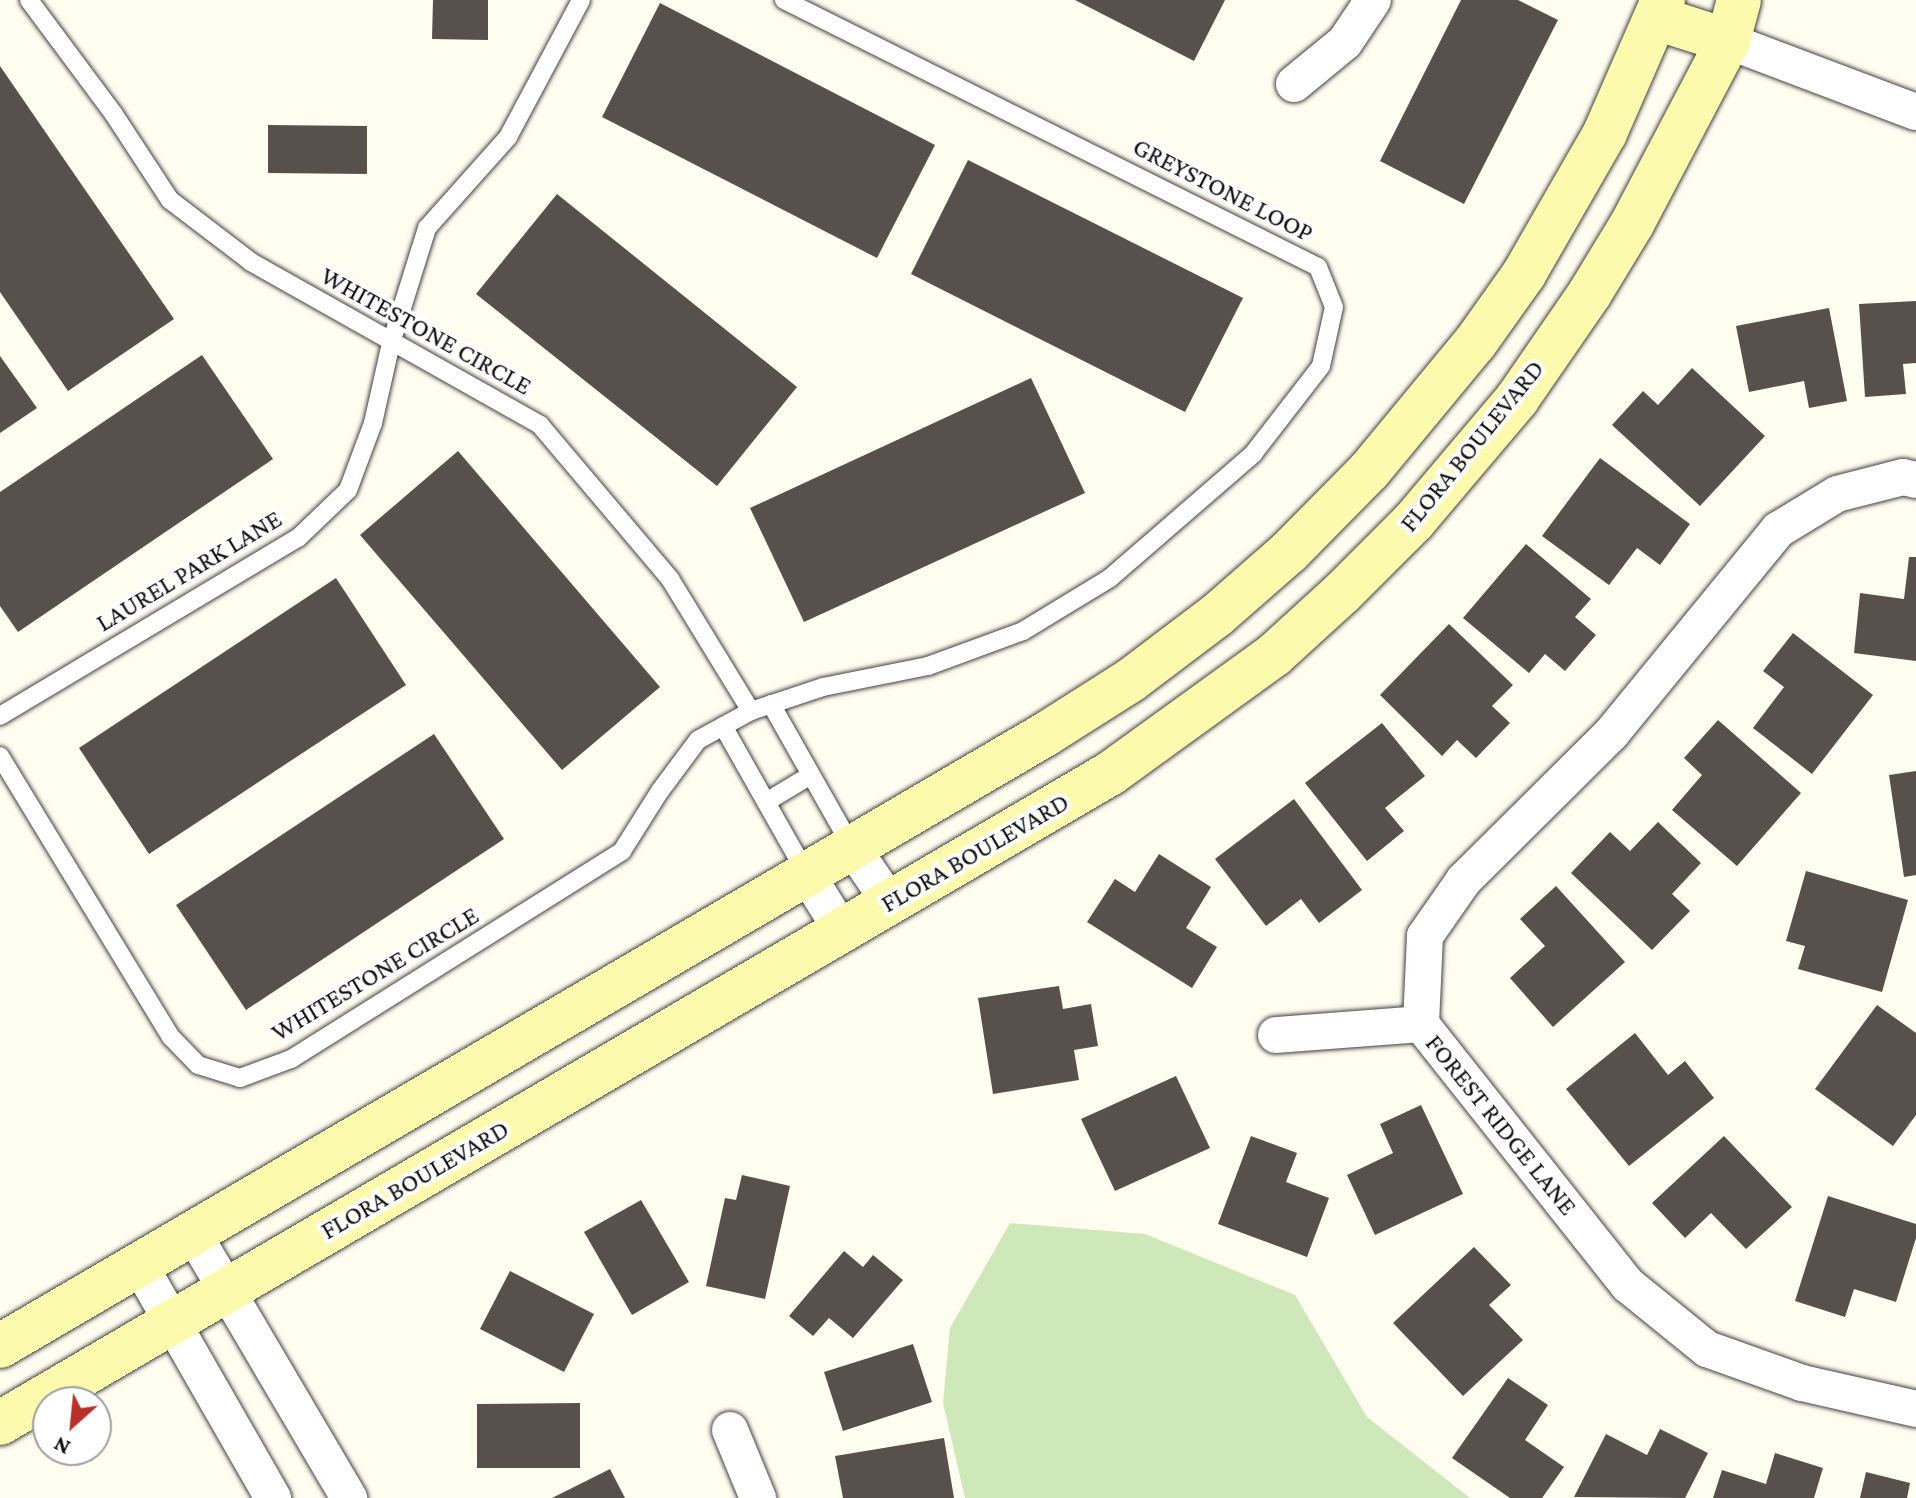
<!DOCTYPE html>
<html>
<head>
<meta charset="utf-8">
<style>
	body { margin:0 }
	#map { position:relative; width:1916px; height:1498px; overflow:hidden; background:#fffdf0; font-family:"Crimson Pro",serif }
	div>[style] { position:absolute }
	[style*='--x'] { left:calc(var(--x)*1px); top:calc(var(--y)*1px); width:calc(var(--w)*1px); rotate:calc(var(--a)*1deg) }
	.green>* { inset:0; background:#cee8ba }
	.building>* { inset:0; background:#57504b }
	.roads { filter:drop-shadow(0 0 2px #414141) drop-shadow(0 0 2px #414141) }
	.lane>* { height:18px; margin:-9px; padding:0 9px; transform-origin:9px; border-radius:9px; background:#fff }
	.street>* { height:36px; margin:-18px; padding:0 18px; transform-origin:18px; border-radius:18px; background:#fff }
	.secondary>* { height:44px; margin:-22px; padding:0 22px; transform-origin:22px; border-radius:22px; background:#fcfaad }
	span { translate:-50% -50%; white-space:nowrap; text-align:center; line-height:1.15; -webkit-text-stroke:8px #fff; paint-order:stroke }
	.street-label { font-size:26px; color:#0e0e0e }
	.north { position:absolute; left:32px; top:1386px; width:80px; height:80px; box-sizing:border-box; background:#fff; border:2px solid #9f9f9f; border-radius:50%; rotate:207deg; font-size:22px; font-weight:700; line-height:32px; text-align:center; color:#0e0e0e }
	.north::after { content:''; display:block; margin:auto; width:28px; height:36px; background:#bb2f2a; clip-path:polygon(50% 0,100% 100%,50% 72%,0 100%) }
</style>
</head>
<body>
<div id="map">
	<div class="green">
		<div style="clip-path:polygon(1010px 1223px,1145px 1234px,1295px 1295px,1367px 1417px,1470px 1498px,965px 1498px,943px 1403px,950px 1328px)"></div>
	</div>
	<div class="building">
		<div style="clip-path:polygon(433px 0,488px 0,488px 40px,432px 39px)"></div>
		<div style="clip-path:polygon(1075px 0,1225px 0,1194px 61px)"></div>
		<div style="clip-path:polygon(1461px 0,1518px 0,1558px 20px,1464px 204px,1380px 161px)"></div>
		<div style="clip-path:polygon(660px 3px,935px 145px,877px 258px,602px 117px)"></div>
		<div style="clip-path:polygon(0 66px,174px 319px,68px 391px,0 292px)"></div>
		<div style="clip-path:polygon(268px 125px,367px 126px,367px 174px,268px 173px)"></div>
		<div style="clip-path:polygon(968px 160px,1243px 298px,1185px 412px,911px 274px)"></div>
		<div style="clip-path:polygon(557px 194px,797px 387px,717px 486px,476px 294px)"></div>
		<div style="clip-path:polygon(1916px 301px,1916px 363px,1903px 364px,1906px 394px,1865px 397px,1859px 304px)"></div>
		<div style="clip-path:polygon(1829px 308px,1847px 401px,1809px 408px,1804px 381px,1749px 392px,1736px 326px)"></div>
		<div style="clip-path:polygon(202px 355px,273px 459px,18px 632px,0 606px,0 492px)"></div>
		<div style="clip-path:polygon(0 356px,37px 408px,0 433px)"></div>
		<div style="clip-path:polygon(1692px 368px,1765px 436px,1700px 506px,1612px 425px,1643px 391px,1658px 405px)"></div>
		<div style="clip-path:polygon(1031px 378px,1085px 493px,804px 622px,750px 508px)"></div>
		<div style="clip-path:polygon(458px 451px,660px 687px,562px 770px,360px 535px)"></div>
		<div style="clip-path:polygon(1600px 458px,1690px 524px,1660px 565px,1637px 548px,1609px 585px,1542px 536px)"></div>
		<div style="clip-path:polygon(1526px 544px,1591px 599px,1575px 617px,1596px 635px,1565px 671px,1545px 654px,1529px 673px,1463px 618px)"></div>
		<div style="clip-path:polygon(1909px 557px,1916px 557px,1916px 661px,1854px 653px,1860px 593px,1904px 599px)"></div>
		<div style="clip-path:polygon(336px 578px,406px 685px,149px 854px,79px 748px)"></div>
		<div style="clip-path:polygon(1449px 624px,1513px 685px,1492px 706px,1510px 723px,1476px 758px,1457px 740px,1442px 756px,1380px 695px)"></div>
		<div style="clip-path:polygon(1793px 633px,1873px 695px,1812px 774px,1753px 728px,1784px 687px,1763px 671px)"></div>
		<div style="clip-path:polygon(1718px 720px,1801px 793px,1737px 866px,1672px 810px,1702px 775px,1684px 758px)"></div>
		<div style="clip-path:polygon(1382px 723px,1425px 776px,1385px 808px,1404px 831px,1367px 861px,1305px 783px)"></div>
		<div style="clip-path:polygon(434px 734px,504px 839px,246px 1010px,176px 905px)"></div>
		<div style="clip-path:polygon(1916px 771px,1916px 875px,1904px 877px,1889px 775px)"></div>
		<div style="clip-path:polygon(1294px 799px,1362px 890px,1319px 923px,1301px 899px,1266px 926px,1215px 859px)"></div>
		<div style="clip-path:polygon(1658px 822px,1701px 863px,1672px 894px,1690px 911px,1652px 950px,1571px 873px,1610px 832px,1630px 851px)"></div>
		<div style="clip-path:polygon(1159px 854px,1211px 887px,1186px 928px,1217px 947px,1192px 988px,1087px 922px,1115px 879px,1135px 892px)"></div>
		<div style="clip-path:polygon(1806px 871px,1908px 900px,1882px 992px,1798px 969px,1805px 946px,1786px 941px)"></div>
		<div style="clip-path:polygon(1556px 886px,1625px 962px,1553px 1027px,1510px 978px,1545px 946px,1520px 919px)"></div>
		<div style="clip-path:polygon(1059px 986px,1063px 1009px,1091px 1004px,1098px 1046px,1074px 1050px,1079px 1080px,993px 1094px,978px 998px)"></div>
		<div style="clip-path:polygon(1877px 1005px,1916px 1033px,1916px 1115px,1893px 1146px,1815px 1089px)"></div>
		<div style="clip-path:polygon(1635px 1033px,1668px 1075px,1685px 1061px,1714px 1098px,1629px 1166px,1566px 1089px)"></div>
		<div style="clip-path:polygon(1176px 1076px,1210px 1148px,1115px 1191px,1081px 1119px)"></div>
		<div style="clip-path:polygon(1421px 1105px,1463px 1194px,1375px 1235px,1347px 1175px,1393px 1153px,1380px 1124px)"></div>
		<div style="clip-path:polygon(1251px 1136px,1297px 1153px,1286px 1182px,1329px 1198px,1307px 1257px,1218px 1224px)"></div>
		<div style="clip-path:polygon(1724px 1136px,1792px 1207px,1746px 1249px,1711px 1213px,1685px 1238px,1652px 1203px)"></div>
		<div style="clip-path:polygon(742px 1175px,790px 1186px,765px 1299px,706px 1286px,725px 1198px,736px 1200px)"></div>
		<div style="clip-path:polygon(1828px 1196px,1916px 1224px,1916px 1238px,1896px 1302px,1854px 1289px,1845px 1317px,1795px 1301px)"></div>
		<div style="clip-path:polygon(641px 1200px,689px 1282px,632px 1315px,584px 1232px)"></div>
		<div style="clip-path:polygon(1474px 1247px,1511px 1285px,1489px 1305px,1523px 1340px,1463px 1396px,1393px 1323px)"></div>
		<div style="clip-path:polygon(844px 1251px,863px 1267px,873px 1255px,903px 1280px,853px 1338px,829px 1318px,813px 1336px,789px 1316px)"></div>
		<div style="clip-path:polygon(510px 1271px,594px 1314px,564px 1372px,480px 1329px)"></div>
		<div style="clip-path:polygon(913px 1344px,932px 1402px,843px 1431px,824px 1372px)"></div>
		<div style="clip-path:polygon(1508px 1378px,1548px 1405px,1525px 1440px,1564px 1467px,1542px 1498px,1510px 1498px,1452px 1458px)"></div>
		<div style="clip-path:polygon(580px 1403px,580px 1468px,477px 1468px,477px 1404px)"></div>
		<div style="clip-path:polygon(1660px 1429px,1708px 1453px,1685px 1498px,1574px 1497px,1606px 1434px,1647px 1455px)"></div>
		<div style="clip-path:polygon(944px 1438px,954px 1498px,843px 1498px,835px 1456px)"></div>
		<div style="clip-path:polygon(1775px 1453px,1823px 1468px,1814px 1498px,1713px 1498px,1722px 1470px,1766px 1484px)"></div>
		<div style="clip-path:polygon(610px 1469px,625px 1498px,552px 1498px)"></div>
		<div style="clip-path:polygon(1866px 1472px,1910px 1483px,1907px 1498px,1860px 1498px)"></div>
	</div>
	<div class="roads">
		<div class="lane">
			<div style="--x:29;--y:0;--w:141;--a:53.4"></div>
			<div style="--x:113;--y:113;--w:104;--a:56.8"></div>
			<div style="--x:170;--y:200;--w:102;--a:37.4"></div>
			<div style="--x:251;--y:262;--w:332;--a:29.4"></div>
			<div style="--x:540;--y:425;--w:202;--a:49.8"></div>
			<div style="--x:670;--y:579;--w:155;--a:58.5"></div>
			<div style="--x:771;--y:704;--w:164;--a:60.5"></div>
			<div style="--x:0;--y:716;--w:347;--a:-30.9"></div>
			<div style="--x:298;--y:538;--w:69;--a:-43.8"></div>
			<div style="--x:348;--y:490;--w:72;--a:-69.5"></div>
			<div style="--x:373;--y:423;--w:82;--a:-77.3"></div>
			<div style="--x:391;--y:343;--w:121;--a:-72.6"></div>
			<div style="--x:427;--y:228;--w:122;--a:-48.3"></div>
			<div style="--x:508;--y:137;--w:155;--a:-61.9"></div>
			<div style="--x:723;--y:726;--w:169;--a:60.5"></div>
			<div style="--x:0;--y:756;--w:329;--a:58.7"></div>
			<div style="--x:171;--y:1037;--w:39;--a:46"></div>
			<div style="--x:198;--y:1065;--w:44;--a:17.2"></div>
			<div style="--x:240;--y:1078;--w:54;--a:-20.4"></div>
			<div style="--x:291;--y:1059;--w:391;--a:-32.1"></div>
			<div style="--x:622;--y:851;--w:71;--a:-57.7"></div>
			<div style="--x:660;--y:791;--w:64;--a:-53.3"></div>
			<div style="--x:698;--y:740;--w:60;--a:-28.7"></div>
			<div style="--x:751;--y:711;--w:76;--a:-18.4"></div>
			<div style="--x:823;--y:687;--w:107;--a:-11.3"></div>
			<div style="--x:928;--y:666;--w:101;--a:-20.2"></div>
			<div style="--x:1023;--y:631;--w:102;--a:-31.3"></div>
			<div style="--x:1110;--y:578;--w:189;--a:-40.9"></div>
			<div style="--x:1253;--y:454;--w:111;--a:-52.3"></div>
			<div style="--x:1321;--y:366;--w:60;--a:-77.6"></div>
			<div style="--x:1334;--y:307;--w:43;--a:-111.8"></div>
			<div style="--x:1318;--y:267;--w:597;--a:-153.43"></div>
			<div style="--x:766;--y:802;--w:52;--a:-31"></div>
		</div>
		<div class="street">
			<div style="--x:1728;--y:41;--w:201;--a:20.7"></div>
			<div style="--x:1294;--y:84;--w:66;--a:-39.5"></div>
			<div style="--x:1345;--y:42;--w:50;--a:-56.3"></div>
			<div style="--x:1916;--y:480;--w:13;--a:-167"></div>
			<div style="--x:1903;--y:477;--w:68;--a:165.6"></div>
			<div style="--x:1837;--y:494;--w:69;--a:148.6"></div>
			<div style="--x:1778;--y:530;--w:262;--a:129.3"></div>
			<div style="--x:1612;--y:733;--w:209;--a:135.2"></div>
			<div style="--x:1464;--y:880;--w:68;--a:124.9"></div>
			<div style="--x:1425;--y:936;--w:88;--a:92.6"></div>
			<div style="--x:1421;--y:1024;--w:333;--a:51.6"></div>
			<div style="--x:1628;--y:1285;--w:102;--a:39"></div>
			<div style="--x:1707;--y:1349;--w:101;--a:19.7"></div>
			<div style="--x:1802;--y:1383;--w:117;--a:12.8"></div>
			<div style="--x:852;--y:847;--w:68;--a:55.8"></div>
			<div style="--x:806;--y:873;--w:68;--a:58.2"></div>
			<div style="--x:1276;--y:1035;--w:145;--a:-4.3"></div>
			<div style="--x:193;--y:1233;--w:308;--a:59.5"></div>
			<div style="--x:139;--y:1264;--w:270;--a:60.2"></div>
			<div style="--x:730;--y:1430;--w:74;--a:67.6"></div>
		</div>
		<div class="secondary">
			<div style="--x:1656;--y:18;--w:76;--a:17.7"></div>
			<div style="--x:0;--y:1346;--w:1212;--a:-30.33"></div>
			<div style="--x:1046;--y:734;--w:101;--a:-32.4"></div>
			<div style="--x:1131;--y:680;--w:108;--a:-37.1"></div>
			<div style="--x:1217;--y:615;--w:96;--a:-41.2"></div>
			<div style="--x:1289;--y:552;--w:114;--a:-45.4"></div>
			<div style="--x:1369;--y:471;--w:166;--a:-50.4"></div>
			<div style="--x:1475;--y:343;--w:85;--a:-54.6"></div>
			<div style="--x:1524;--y:274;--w:163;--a:-60.1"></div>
			<div style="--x:1605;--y:133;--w:145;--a:-66.4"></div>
			<div style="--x:0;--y:1423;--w:1287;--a:-30.33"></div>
			<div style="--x:1111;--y:773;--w:201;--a:-35.9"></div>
			<div style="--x:1274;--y:655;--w:92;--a:-42.4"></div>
			<div style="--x:1342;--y:593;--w:102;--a:-45"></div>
			<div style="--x:1414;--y:521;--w:160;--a:-49.8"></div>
			<div style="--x:1517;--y:399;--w:129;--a:-55.4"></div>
			<div style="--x:1590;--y:293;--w:81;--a:-58.7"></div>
			<div style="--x:1632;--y:224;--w:207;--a:-62.3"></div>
			<div style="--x:1728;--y:41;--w:42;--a:-75"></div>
		</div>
	</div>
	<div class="street-label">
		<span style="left:1223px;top:190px;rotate:27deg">GREYSTONE LOOP</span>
		<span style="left:426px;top:331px;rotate:29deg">WHITESTONE CIRCLE</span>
		<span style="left:1472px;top:446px;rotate:-51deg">FLORA BOULEVARD</span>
		<span style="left:189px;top:571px;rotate:-31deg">LAUREL PARK LANE</span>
		<span style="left:975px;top:853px;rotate:-30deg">FLORA BOULEVARD</span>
		<span style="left:375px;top:974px;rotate:-31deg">WHITESTONE CIRCLE</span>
		<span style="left:1501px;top:1125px;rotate:51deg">FOREST RIDGE LANE</span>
		<span style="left:415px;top:1180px;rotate:-30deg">FLORA BOULEVARD</span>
	</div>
	<div class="north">N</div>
</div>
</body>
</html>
